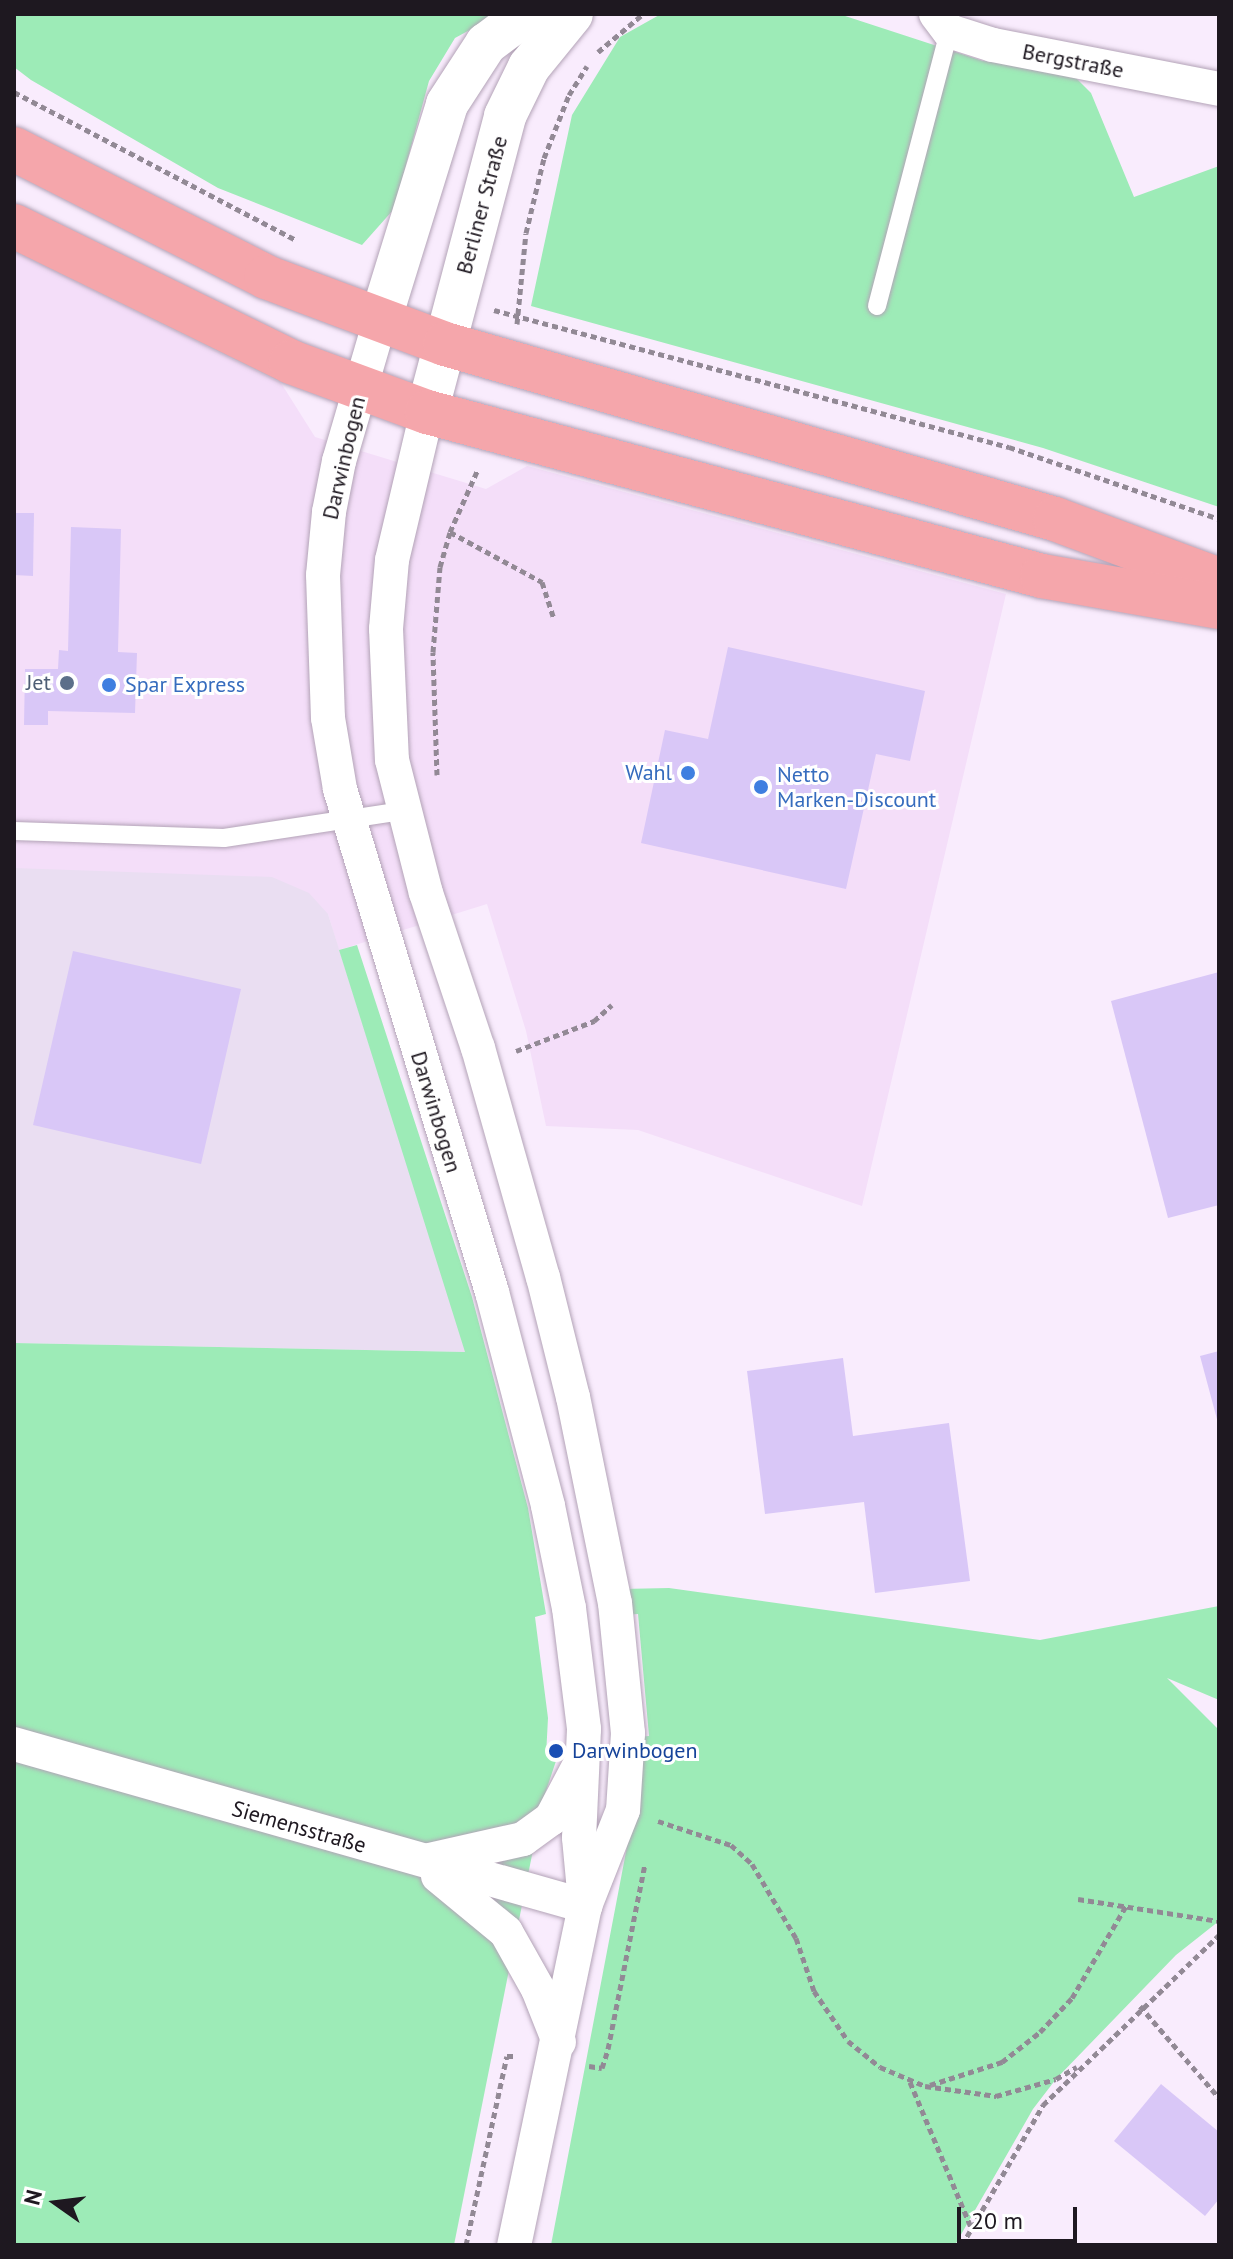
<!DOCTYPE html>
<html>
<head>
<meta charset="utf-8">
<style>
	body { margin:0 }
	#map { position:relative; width:1233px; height:2259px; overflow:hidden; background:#f9ecfd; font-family:"PT Sans",sans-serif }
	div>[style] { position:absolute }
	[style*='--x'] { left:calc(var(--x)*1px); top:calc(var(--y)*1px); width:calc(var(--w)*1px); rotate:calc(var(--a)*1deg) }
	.built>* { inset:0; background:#f4def9 }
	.industrial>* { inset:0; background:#eadef2 }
	.green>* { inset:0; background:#9debb7 }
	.building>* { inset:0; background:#d9c7f7 }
	.path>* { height:5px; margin-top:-2.5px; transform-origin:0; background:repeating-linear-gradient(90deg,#928995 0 6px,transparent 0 10px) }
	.roads { filter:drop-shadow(0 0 2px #b3a3b7) drop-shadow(0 0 2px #b3a3b7) }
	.service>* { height:18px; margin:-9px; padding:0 9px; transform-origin:9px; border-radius:9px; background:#fff }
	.minor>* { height:34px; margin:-17px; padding:0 17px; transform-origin:17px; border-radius:17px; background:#fff }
	.tertiary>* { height:42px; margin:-21px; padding:0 21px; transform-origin:21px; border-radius:21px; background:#fff }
	.primary>* { height:44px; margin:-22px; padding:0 22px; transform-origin:22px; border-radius:22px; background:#f5a6ab }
	.dots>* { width:22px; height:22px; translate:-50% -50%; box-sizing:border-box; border:4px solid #fff; border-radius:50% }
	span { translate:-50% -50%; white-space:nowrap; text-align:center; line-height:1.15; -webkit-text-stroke:6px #fff; paint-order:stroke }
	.street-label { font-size:22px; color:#1e1820 }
	.service-label { font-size:22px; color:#4e5e75 }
	.right { translate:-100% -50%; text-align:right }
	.shop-label { font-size:22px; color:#366cbe }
	.left { translate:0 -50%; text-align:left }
	.transit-label { font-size:22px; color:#164399 }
	.frame { position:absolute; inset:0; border:16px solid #1e1820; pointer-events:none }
	.north { position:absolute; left:16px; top:2163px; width:80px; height:80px; -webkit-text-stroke:6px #fff; paint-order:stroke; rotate:284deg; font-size:22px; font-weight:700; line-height:32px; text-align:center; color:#1e1820 }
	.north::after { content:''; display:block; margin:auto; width:28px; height:36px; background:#1e1820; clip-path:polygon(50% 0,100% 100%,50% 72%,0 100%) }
	.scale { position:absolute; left:957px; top:2207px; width:120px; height:36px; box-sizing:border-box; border:4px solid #1e1820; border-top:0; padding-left:10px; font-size:24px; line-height:28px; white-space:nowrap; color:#1e1820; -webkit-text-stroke:6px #fff; paint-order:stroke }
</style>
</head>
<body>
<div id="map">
	<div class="built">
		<div style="clip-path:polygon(14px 251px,281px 383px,315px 437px,486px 489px,527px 466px,1006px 594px,862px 1206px,638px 1130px,546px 1126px,526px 1031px,487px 904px,339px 950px,328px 914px,14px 868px)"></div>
	</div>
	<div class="industrial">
		<div style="clip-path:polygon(14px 868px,272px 877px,309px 893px,328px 914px,466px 1352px,14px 1343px)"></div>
	</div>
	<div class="green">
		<div style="clip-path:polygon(14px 14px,499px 14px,455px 38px,429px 81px,394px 209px,362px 245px,218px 188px,31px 80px,14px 67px)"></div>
		<div style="clip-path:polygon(661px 14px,839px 14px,983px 61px,1045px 63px,1073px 75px,1091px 93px,1134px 197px,1219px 166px,1219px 507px,1043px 448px,531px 306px,572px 115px,620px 37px)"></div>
		<div style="clip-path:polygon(357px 945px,472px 1297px,528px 1508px,546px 1614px,535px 1617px,548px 1718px,546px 1756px,557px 1758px,543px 1800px,454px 2245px,14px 2245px,14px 1343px,465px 1352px,339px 950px)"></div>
		<div style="clip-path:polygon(669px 1588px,1040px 1640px,1219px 1606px,1219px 1700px,1167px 1678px,1219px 1730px,1219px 1921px,1176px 1955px,1056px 2079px,1033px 2109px,955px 2245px,551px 2245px,633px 1815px,638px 1737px,649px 1736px,638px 1614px,626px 1615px,622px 1589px)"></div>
	</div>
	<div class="building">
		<div style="clip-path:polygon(14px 513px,34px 513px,33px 576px,14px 575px)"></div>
		<div style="clip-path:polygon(71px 527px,121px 529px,118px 652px,137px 653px,135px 713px,48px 711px,48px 725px,24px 725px,25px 669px,58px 669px,59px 650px,68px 651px)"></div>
		<div style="clip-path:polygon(728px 647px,925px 691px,910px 761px,876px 754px,846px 889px,641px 843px,665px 730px,708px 739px)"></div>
		<div style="clip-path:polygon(73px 951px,241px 989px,201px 1164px,33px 1125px)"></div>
		<div style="clip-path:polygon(1219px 972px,1219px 1205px,1168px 1218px,1111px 1001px)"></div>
		<div style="clip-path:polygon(1219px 1351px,1219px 1423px,1218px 1423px,1200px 1356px)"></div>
		<div style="clip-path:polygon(843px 1358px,853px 1436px,949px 1423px,970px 1581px,875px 1593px,864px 1502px,765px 1514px,747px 1371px)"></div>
		<div style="clip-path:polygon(1161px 2084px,1219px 2132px,1219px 2199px,1205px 2216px,1114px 2141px)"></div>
	</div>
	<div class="path">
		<div style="--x:598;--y:52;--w:59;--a:-40.2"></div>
		<div style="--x:14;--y:92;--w:318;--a:27.7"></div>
		<div style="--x:494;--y:310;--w:533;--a:14.9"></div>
		<div style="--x:1009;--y:447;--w:222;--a:18.9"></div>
		<div style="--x:517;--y:324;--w:91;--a:-84.4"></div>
		<div style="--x:526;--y:233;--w:77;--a:-76.5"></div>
		<div style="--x:544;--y:158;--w:68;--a:-68.4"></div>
		<div style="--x:569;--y:95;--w:34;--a:-58"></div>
		<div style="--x:450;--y:532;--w:105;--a:28.5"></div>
		<div style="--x:542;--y:582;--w:38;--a:72"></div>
		<div style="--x:437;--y:775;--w:123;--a:-91.9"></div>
		<div style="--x:433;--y:652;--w:85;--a:-85.3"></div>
		<div style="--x:440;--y:567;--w:36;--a:-74"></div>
		<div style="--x:450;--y:532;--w:69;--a:-66"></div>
		<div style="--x:516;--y:1051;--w:84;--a:-21"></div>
		<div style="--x:594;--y:1021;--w:24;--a:-42"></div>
		<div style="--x:658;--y:1821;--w:77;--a:18.2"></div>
		<div style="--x:731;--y:1845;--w:28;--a:42"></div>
		<div style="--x:752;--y:1864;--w:86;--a:59.3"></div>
		<div style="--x:796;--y:1938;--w:56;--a:71.2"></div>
		<div style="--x:814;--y:1991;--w:60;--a:55.8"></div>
		<div style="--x:848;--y:2041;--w:41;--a:39.1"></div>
		<div style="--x:880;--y:2067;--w:49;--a:22.9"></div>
		<div style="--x:925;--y:2086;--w:72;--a:8"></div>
		<div style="--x:996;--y:2096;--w:62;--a:-15.8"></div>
		<div style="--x:1056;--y:2079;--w:24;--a:-30"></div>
		<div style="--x:1078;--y:1899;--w:143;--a:8.9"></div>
		<div style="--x:1140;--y:2006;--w:121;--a:49.3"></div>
		<div style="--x:589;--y:2066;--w:13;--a:9"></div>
		<div style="--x:602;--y:2068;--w:20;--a:-72"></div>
		<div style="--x:608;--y:2049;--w:189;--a:-78.7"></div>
		<div style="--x:910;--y:2082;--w:157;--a:67.2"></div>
		<div style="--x:930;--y:2085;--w:76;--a:-17.7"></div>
		<div style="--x:1002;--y:2062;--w:48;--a:-38.3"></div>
		<div style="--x:1040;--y:2032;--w:47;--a:-46.7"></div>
		<div style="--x:1072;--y:1998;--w:107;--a:-59.6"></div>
		<div style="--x:466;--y:2245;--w:193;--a:-77.8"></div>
		<div style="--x:507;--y:2056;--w:8;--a:0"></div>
		<div style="--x:962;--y:2245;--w:162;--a:-59.9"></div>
		<div style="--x:1043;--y:2105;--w:245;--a:-44"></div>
	</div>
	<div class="roads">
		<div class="service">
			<div style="--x:877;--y:306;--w:284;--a:-75.3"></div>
			<div style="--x:14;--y:831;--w:210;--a:1.9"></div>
			<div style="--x:224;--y:838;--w:181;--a:-8.6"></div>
		</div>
		<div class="minor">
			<div style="--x:936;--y:14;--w:21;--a:53"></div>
			<div style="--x:949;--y:31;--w:46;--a:17.7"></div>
			<div style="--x:993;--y:45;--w:230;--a:11"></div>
			<div style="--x:380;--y:321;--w:146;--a:106.3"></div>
			<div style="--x:339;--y:461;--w:52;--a:101.1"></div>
			<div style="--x:329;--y:512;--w:63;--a:95.4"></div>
			<div style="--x:323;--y:575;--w:143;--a:88"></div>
			<div style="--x:328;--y:718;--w:72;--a:80.4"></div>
			<div style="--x:340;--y:789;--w:525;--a:73.19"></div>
			<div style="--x:492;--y:1292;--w:221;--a:75.3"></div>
			<div style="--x:548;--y:1506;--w:104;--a:78.4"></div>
			<div style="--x:569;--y:1608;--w:122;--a:82.9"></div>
			<div style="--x:584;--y:1729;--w:109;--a:92.6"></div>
			<div style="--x:579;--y:1838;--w:64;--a:84.6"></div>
			<div style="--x:427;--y:412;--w:152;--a:103.3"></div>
			<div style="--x:392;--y:560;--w:69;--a:95"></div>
			<div style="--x:386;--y:629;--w:131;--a:87.4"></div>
			<div style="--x:392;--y:760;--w:137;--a:75.7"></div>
			<div style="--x:426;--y:893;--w:163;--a:71.5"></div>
			<div style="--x:478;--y:1048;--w:238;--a:74.2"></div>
			<div style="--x:543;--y:1277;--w:124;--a:76"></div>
			<div style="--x:573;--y:1397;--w:210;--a:78.5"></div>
			<div style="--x:615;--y:1603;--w:131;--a:84.3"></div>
			<div style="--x:628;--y:1733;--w:77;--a:93.7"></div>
			<div style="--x:623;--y:1810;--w:103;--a:111.6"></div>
			<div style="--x:585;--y:1906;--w:346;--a:101.8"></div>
			<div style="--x:14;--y:1744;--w:594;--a:15.84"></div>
			<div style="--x:429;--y:1860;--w:96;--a:-12.6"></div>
			<div style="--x:523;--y:1839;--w:34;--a:-36"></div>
			<div style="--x:551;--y:1819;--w:64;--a:-62.2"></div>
			<div style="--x:438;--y:1876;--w:88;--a:39.5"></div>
			<div style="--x:506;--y:1932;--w:65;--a:60.7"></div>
			<div style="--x:538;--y:1989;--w:57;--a:68.4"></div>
		</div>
		<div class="tertiary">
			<div style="--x:380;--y:321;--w:227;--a:-72.8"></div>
			<div style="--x:447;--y:104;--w:72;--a:-57"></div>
			<div style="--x:486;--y:44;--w:50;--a:-36.9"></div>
			<div style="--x:427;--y:412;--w:306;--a:-75.2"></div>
			<div style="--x:505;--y:116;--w:55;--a:-63.9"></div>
			<div style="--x:529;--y:67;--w:68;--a:-50.9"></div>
		</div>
		<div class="primary">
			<div style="--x:14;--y:149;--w:283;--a:26.9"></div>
			<div style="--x:266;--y:277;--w:191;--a:20.5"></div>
			<div style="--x:445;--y:344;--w:635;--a:16.01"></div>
			<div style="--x:1055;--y:519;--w:175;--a:20.4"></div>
			<div style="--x:14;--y:226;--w:309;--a:26.1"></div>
			<div style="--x:291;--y:362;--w:145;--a:20.2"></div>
			<div style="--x:427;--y:412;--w:636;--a:14.93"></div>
			<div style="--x:1042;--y:576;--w:180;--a:9.9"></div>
		</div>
	</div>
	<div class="dots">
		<div style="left:67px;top:683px;background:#5c6f8a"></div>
		<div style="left:109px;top:685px;background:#3f7fe0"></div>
		<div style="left:688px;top:773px;background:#3f7fe0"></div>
		<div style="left:761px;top:787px;background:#3f7fe0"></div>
		<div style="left:556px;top:1751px;background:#1a4fb4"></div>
	</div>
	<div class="street-label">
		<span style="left:1073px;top:61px;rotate:11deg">Bergstraße</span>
		<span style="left:482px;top:205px;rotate:-75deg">Berliner Straße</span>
		<span style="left:344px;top:458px;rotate:-77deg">Darwinbogen</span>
		<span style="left:436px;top:1112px;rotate:73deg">Darwinbogen</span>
		<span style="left:299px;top:1827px;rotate:16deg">Siemensstraße</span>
	</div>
	<div class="service-label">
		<span class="right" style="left:51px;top:683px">Jet</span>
	</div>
	<div class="shop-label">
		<span class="left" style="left:125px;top:685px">Spar Express</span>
		<span class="right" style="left:672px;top:773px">Wahl</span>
		<span class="left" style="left:777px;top:787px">Netto<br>Marken-Discount</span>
	</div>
	<div class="transit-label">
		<span class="left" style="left:572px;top:1751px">Darwinbogen</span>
	</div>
	<div class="frame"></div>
	<div class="north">N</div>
	<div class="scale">20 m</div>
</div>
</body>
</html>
